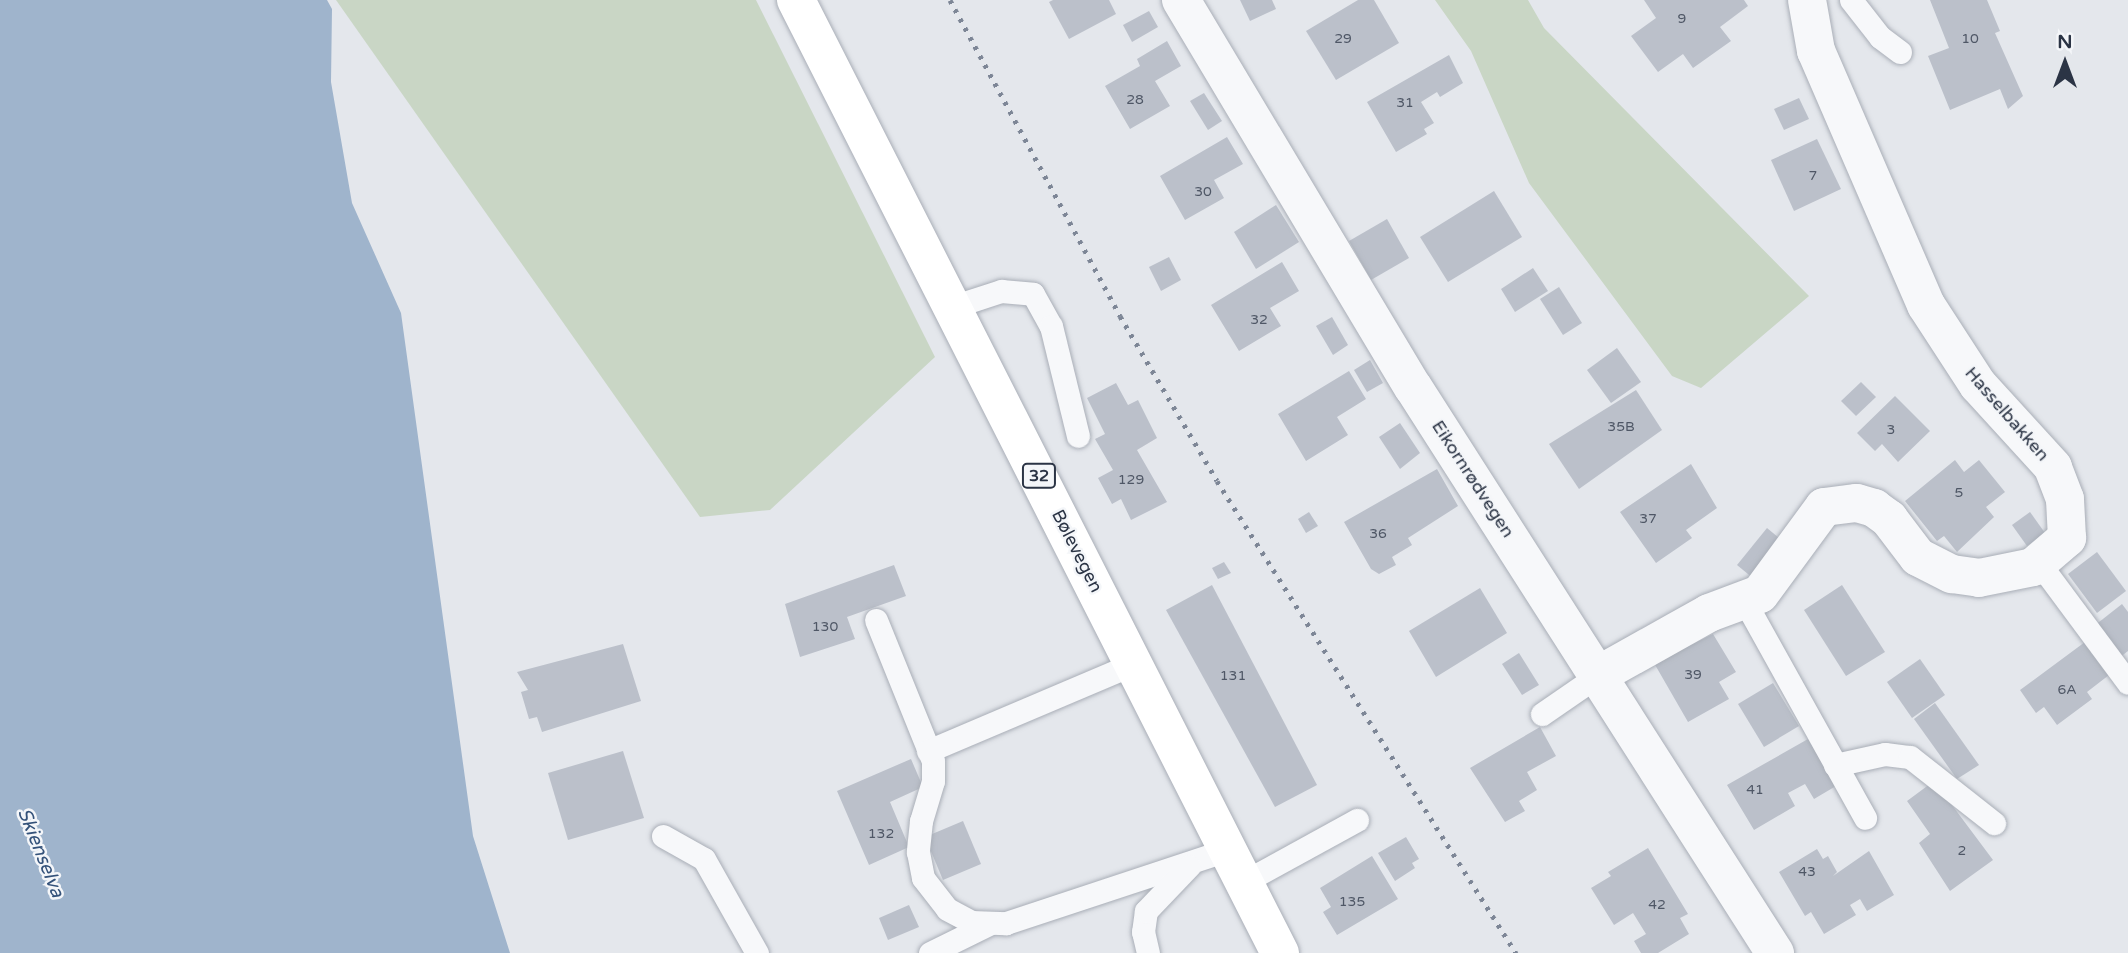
<!DOCTYPE html>
<html>
<head>
<meta charset="utf-8">
<style>
	body { margin:0 }
	#map { position:relative; width:2128px; height:953px; overflow:hidden; background:#e4e7ec; font-family:"Varela Round",sans-serif }
	div>[style] { position:absolute }
	[style*='--x'] { left:calc(var(--x)*1px); top:calc(var(--y)*1px); width:calc(var(--w)*1px); rotate:calc(var(--a)*1deg) }
	.green>* { inset:0; background:#c9d6c5 }
	.water>* { inset:0; background:#9fb4cc }
	.building>* { inset:0; background:#bbc0ca }
	.roads { filter:drop-shadow(0 0 2px #a9aeb7) drop-shadow(0 0 2px #a9aeb7) }
	.lane>* { height:23px; margin:-11.5px; padding:0 11.5px; transform-origin:11.5px; border-radius:11.5px; background:#f7f8fa }
	.street>* { height:38px; margin:-19px; padding:0 19px; transform-origin:19px; border-radius:19px; background:#f7f8fa }
	.primary>* { height:38px; margin:-19px; padding:0 19px; transform-origin:19px; border-radius:19px; background:#fff }
	.rail>* { height:5px; margin-top:-2.5px; transform-origin:0; background:repeating-linear-gradient(90deg,#7d8696 0 3.5px,transparent 0 10.5px) }
	span { translate:-50% -50%; white-space:nowrap; text-align:center; line-height:1.15; -webkit-text-stroke:5px #f4f6f9; paint-order:stroke }
	.number-label { font-size:14px; color:#4f5766 }
	.number-label span { -webkit-text-stroke-width:0 }
	.shield-label span { padding:2px 5px; background:#f4f6f9; border:2px solid; border-radius:5px; -webkit-text-stroke-width:0 }
	.shield-label { font-size:16px; color:#2b3445; font-weight:700 }
	.street-label { font-size:18px; color:#2b3445 }
	.water-label { font-size:19px; color:#34527a; font-style:italic }
	.north { position:absolute; left:2030px; top:28px; width:70px; height:70px; -webkit-text-stroke:5px #f4f6f9; paint-order:stroke; rotate:0deg; font-size:19px; font-weight:700; line-height:28px; text-align:center; color:#2b3445 }
	.north::after { content:''; display:block; margin:auto; width:24px; height:32px; background:#2b3445; clip-path:polygon(50% 0,100% 100%,50% 72%,0 100%) }
</style>
</head>
<body>
<div id="map">
	<div class="green">
		<div style="clip-path:polygon(336px 0,756px 0,935px 357px,770px 510px,700px 517px)"></div>
		<div style="clip-path:polygon(1435px 0,1528px 0,1544px 28px,1809px 296px,1701px 388px,1672px 376px,1529px 183px,1471px 51px)"></div>
	</div>
	<div class="water">
		<div style="clip-path:polygon(0 0,327px 0,332px 9px,331px 82px,352px 203px,401px 313px,473px 836px,510px 953px,0 953px)"></div>
	</div>
	<div class="building">
		<div style="clip-path:polygon(1053px 0,1109px 0,1116px 14px,1069px 39px,1049px 2px)"></div>
		<div style="clip-path:polygon(1240px 0,1272px 0,1276px 9px,1250px 21px)"></div>
		<div style="clip-path:polygon(1358px 0,1374px 0,1399px 43px,1336px 80px,1306px 31px)"></div>
		<div style="clip-path:polygon(1644px 0,1744px 0,1748px 6px,1720px 27px,1731px 41px,1693px 68px,1683px 54px,1658px 72px,1631px 36px,1656px 18px)"></div>
		<div style="clip-path:polygon(1930px 0,1987px 0,2000px 31px,1995px 33px,2023px 96px,2008px 109px,2000px 89px,1950px 110px,1928px 56px,1949px 48px)"></div>
		<div style="clip-path:polygon(1149px 11px,1158px 27px,1132px 42px,1123px 25px)"></div>
		<div style="clip-path:polygon(1167px 41px,1181px 66px,1155px 81px,1170px 106px,1130px 129px,1105px 86px,1140px 66px,1137px 59px)"></div>
		<div style="clip-path:polygon(1449px 55px,1463px 83px,1440px 97px,1437px 92px,1421px 102px,1434px 123px,1424px 129px,1427px 134px,1396px 152px,1367px 102px)"></div>
		<div style="clip-path:polygon(1204px 93px,1222px 121px,1208px 130px,1190px 101px)"></div>
		<div style="clip-path:polygon(1799px 98px,1809px 119px,1784px 130px,1774px 109px)"></div>
		<div style="clip-path:polygon(1227px 137px,1243px 164px,1214px 180px,1224px 198px,1185px 220px,1160px 176px)"></div>
		<div style="clip-path:polygon(1817px 139px,1841px 189px,1794px 211px,1771px 160px)"></div>
		<div style="clip-path:polygon(1494px 191px,1522px 237px,1448px 282px,1420px 237px)"></div>
		<div style="clip-path:polygon(1276px 205px,1299px 242px,1256px 269px,1234px 232px)"></div>
		<div style="clip-path:polygon(1387px 219px,1409px 258px,1371px 280px,1349px 241px)"></div>
		<div style="clip-path:polygon(1169px 257px,1181px 280px,1161px 291px,1149px 267px)"></div>
		<div style="clip-path:polygon(1282px 262px,1299px 291px,1270px 308px,1281px 326px,1239px 351px,1211px 305px)"></div>
		<div style="clip-path:polygon(1533px 268px,1548px 291px,1515px 312px,1501px 289px)"></div>
		<div style="clip-path:polygon(1559px 287px,1582px 323px,1563px 335px,1540px 299px)"></div>
		<div style="clip-path:polygon(1332px 317px,1348px 345px,1333px 355px,1316px 326px)"></div>
		<div style="clip-path:polygon(1617px 348px,1641px 382px,1611px 403px,1587px 370px)"></div>
		<div style="clip-path:polygon(1370px 360px,1383px 383px,1367px 392px,1354px 370px)"></div>
		<div style="clip-path:polygon(1349px 371px,1366px 399px,1337px 417px,1348px 435px,1306px 461px,1278px 414px)"></div>
		<div style="clip-path:polygon(1861px 382px,1876px 397px,1856px 416px,1841px 401px)"></div>
		<div style="clip-path:polygon(1116px 383px,1128px 405px,1138px 400px,1157px 438px,1137px 450px,1167px 502px,1131px 520px,1121px 499px,1112px 504px,1098px 478px,1113px 470px,1095px 439px,1105px 434px,1087px 398px)"></div>
		<div style="clip-path:polygon(1636px 390px,1662px 430px,1579px 489px,1549px 444px)"></div>
		<div style="clip-path:polygon(1895px 396px,1930px 431px,1898px 462px,1882px 444px,1875px 451px,1857px 433px)"></div>
		<div style="clip-path:polygon(1400px 423px,1420px 453px,1400px 469px,1379px 437px)"></div>
		<div style="clip-path:polygon(1955px 460px,1964px 472px,1979px 460px,2005px 492px,1986px 507px,1994px 517px,1957px 552px,1944px 536px,1937px 541px,1905px 501px)"></div>
		<div style="clip-path:polygon(1691px 464px,1717px 508px,1686px 530px,1692px 538px,1656px 563px,1620px 512px)"></div>
		<div style="clip-path:polygon(1437px 469px,1458px 506px,1408px 538px,1412px 545px,1392px 557px,1396px 565px,1379px 574px,1371px 569px,1344px 522px)"></div>
		<div style="clip-path:polygon(1309px 512px,1318px 526px,1306px 533px,1298px 519px)"></div>
		<div style="clip-path:polygon(2030px 512px,2045px 533px,2027px 546px,2012px 525px)"></div>
		<div style="clip-path:polygon(1767px 528px,1784px 542px,1754px 579px,1737px 565px)"></div>
		<div style="clip-path:polygon(2097px 552px,2126px 591px,2097px 613px,2068px 574px)"></div>
		<div style="clip-path:polygon(1224px 562px,1231px 573px,1218px 579px,1212px 568px)"></div>
		<div style="clip-path:polygon(894px 565px,906px 596px,847px 617px,855px 639px,800px 657px,785px 604px)"></div>
		<div style="clip-path:polygon(1212px 585px,1317px 785px,1275px 807px,1166px 610px)"></div>
		<div style="clip-path:polygon(1842px 585px,1885px 652px,1846px 676px,1804px 610px)"></div>
		<div style="clip-path:polygon(1480px 588px,1507px 633px,1436px 677px,1409px 631px)"></div>
		<div style="clip-path:polygon(2122px 604px,2128px 612px,2128px 651px,2119px 658px,2094px 626px)"></div>
		<div style="clip-path:polygon(1713px 634px,1736px 672px,1719px 682px,1729px 699px,1688px 722px,1654px 663px)"></div>
		<div style="clip-path:polygon(2085px 642px,2109px 675px,2087px 692px,2092px 699px,2057px 725px,2044px 707px,2036px 713px,2020px 690px)"></div>
		<div style="clip-path:polygon(623px 644px,641px 701px,542px 732px,537px 717px,529px 719px,521px 692px,528px 690px,517px 672px)"></div>
		<div style="clip-path:polygon(1519px 653px,1539px 685px,1522px 695px,1502px 664px)"></div>
		<div style="clip-path:polygon(1920px 659px,1945px 695px,1912px 718px,1887px 682px)"></div>
		<div style="clip-path:polygon(1773px 683px,1799px 726px,1764px 747px,1738px 704px)"></div>
		<div style="clip-path:polygon(1935px 703px,1979px 765px,1957px 779px,1914px 719px)"></div>
		<div style="clip-path:polygon(1540px 727px,1556px 756px,1527px 772px,1537px 790px,1519px 801px,1525px 811px,1505px 822px,1470px 768px)"></div>
		<div style="clip-path:polygon(1808px 739px,1836px 786px,1814px 799px,1805px 784px,1788px 793px,1795px 806px,1754px 830px,1727px 785px)"></div>
		<div style="clip-path:polygon(623px 751px,644px 818px,568px 840px,548px 773px)"></div>
		<div style="clip-path:polygon(911px 759px,923px 787px,890px 802px,909px 847px,869px 865px,837px 791px)"></div>
		<div style="clip-path:polygon(1934px 781px,1993px 860px,1950px 891px,1919px 843px,1930px 834px,1907px 801px)"></div>
		<div style="clip-path:polygon(963px 821px,981px 864px,943px 880px,925px 837px)"></div>
		<div style="clip-path:polygon(1406px 837px,1419px 859px,1412px 863px,1415px 868px,1395px 881px,1378px 853px)"></div>
		<div style="clip-path:polygon(1648px 848px,1688px 914px,1680px 918px,1689px 934px,1658px 953px,1641px 953px,1634px 941px,1646px 934px,1633px 913px,1614px 925px,1591px 888px,1611px 876px,1608px 872px)"></div>
		<div style="clip-path:polygon(1817px 849px,1823px 859px,1828px 856px,1837px 872px,1833px 876px,1869px 851px,1894px 895px,1867px 911px,1860px 899px,1850px 905px,1856px 915px,1824px 934px,1811px 912px,1805px 916px,1779px 872px)"></div>
		<div style="clip-path:polygon(1372px 856px,1398px 899px,1337px 935px,1323px 912px,1331px 907px,1320px 888px)"></div>
		<div style="clip-path:polygon(909px 905px,919px 927px,888px 940px,879px 918px)"></div>
	</div>
	<div class="roads">
		<div class="lane">
			<div style="--x:1851;--y:0;--w:47;--a:51.9"></div>
			<div style="--x:1880;--y:37;--w:25;--a:37"></div>
			<div style="--x:952;--y:307;--w:52;--a:-18.1"></div>
			<div style="--x:1001;--y:291;--w:32;--a:5"></div>
			<div style="--x:1033;--y:294;--w:37;--a:61"></div>
			<div style="--x:1051;--y:326;--w:113;--a:76.2"></div>
			<div style="--x:2039;--y:563;--w:149;--a:53.4"></div>
			<div style="--x:1745;--y:602;--w:247;--a:60.9"></div>
			<div style="--x:876;--y:620;--w:152;--a:68"></div>
			<div style="--x:933;--y:761;--w:20;--a:90"></div>
			<div style="--x:933;--y:781;--w:42;--a:106.7"></div>
			<div style="--x:921;--y:821;--w:31;--a:96"></div>
			<div style="--x:918;--y:852;--w:26;--a:79"></div>
			<div style="--x:923;--y:878;--w:39;--a:52"></div>
			<div style="--x:947;--y:909;--w:27;--a:28"></div>
			<div style="--x:971;--y:922;--w:35;--a:2"></div>
			<div style="--x:1006;--y:923;--w:233;--a:-18.3"></div>
			<div style="--x:1542;--y:714;--w:70;--a:-34.6"></div>
			<div style="--x:928;--y:751;--w:225;--a:-23"></div>
			<div style="--x:1835;--y:765;--w:51;--a:-12.4"></div>
			<div style="--x:1885;--y:754;--w:25;--a:7"></div>
			<div style="--x:1910;--y:757;--w:107;--a:38.2"></div>
			<div style="--x:663;--y:836;--w:47;--a:29.3"></div>
			<div style="--x:704;--y:859;--w:108;--a:60.6"></div>
			<div style="--x:1244;--y:882;--w:129;--a:-28.8"></div>
			<div style="--x:930;--y:953;--w:64;--a:-26.2"></div>
			<div style="--x:1148;--y:953;--w:22;--a:-103"></div>
			<div style="--x:1143;--y:932;--w:21;--a:-82"></div>
			<div style="--x:1146;--y:911;--w:62;--a:-46.3"></div>
		</div>
		<div class="street">
			<div style="--x:1181;--y:0;--w:451;--a:59.1"></div>
			<div style="--x:1413;--y:387;--w:672;--a:57.4"></div>
			<div style="--x:1600;--y:674;--w:125;--a:-29.2"></div>
			<div style="--x:1709;--y:613;--w:54;--a:-20.4"></div>
			<div style="--x:1760;--y:594;--w:108;--a:-53.7"></div>
			<div style="--x:1824;--y:507;--w:33;--a:-7"></div>
			<div style="--x:1857;--y:503;--w:18;--a:16"></div>
			<div style="--x:1874;--y:508;--w:19;--a:36"></div>
			<div style="--x:1889;--y:519;--w:48;--a:52.7"></div>
			<div style="--x:1918;--y:557;--w:38;--a:27"></div>
			<div style="--x:1952;--y:574;--w:27;--a:8"></div>
			<div style="--x:1979;--y:578;--w:55;--a:-11.5"></div>
			<div style="--x:2033;--y:567;--w:45;--a:-40.5"></div>
			<div style="--x:2067;--y:538;--w:39;--a:-93"></div>
			<div style="--x:2065;--y:499;--w:34;--a:-111"></div>
			<div style="--x:2053;--y:467;--w:111;--a:-132.4"></div>
			<div style="--x:1978;--y:385;--w:95;--a:-123"></div>
			<div style="--x:1926;--y:305;--w:277;--a:-113.4"></div>
			<div style="--x:1816;--y:51;--w:52;--a:-100"></div>
		</div>
		<div class="primary">
			<div style="--x:796;--y:0;--w:1069;--a:63.08"></div>
		</div>
	</div>
	<div class="rail">
		<div style="--x:950;--y:0;--w:359;--a:61.7"></div>
		<div style="--x:1120;--y:316;--w:191;--a:59.5"></div>
		<div style="--x:1217;--y:481;--w:559;--a:57.65"></div>
	</div>
	<div class="number-label">
		<span style="left:1682px;top:19px">9</span>
		<span style="left:1343px;top:39px">29</span>
		<span style="left:1970px;top:39px">10</span>
		<span style="left:1135px;top:100px">28</span>
		<span style="left:1405px;top:103px">31</span>
		<span style="left:1813px;top:176px">7</span>
		<span style="left:1203px;top:192px">30</span>
		<span style="left:1259px;top:320px">32</span>
		<span style="left:1621px;top:427px">35B</span>
		<span style="left:1891px;top:430px">3</span>
		<span style="left:1131px;top:480px">129</span>
		<span style="left:1959px;top:493px">5</span>
		<span style="left:1648px;top:519px">37</span>
		<span style="left:1378px;top:534px">36</span>
		<span style="left:825px;top:627px">130</span>
		<span style="left:1693px;top:675px">39</span>
		<span style="left:1233px;top:676px">131</span>
		<span style="left:2067px;top:690px">6A</span>
		<span style="left:1755px;top:790px">41</span>
		<span style="left:881px;top:834px">132</span>
		<span style="left:1962px;top:851px">2</span>
		<span style="left:1807px;top:872px">43</span>
		<span style="left:1352px;top:902px">135</span>
		<span style="left:1657px;top:905px">42</span>
	</div>
	<div class="shield-label">
		<span style="left:1039px;top:476px">32</span>
	</div>
	<div class="street-label">
		<span style="left:2007px;top:414px;rotate:49deg">Hasselbakken</span>
		<span style="left:1473px;top:479px;rotate:57deg">Eikornrødvegen</span>
		<span style="left:1077px;top:551px;rotate:63deg">Bølevegen</span>
	</div>
	<div class="water-label">
		<span style="left:40px;top:853px;rotate:68deg">Skienselva</span>
	</div>
	<div class="north">N</div>
</div>
</body>
</html>
